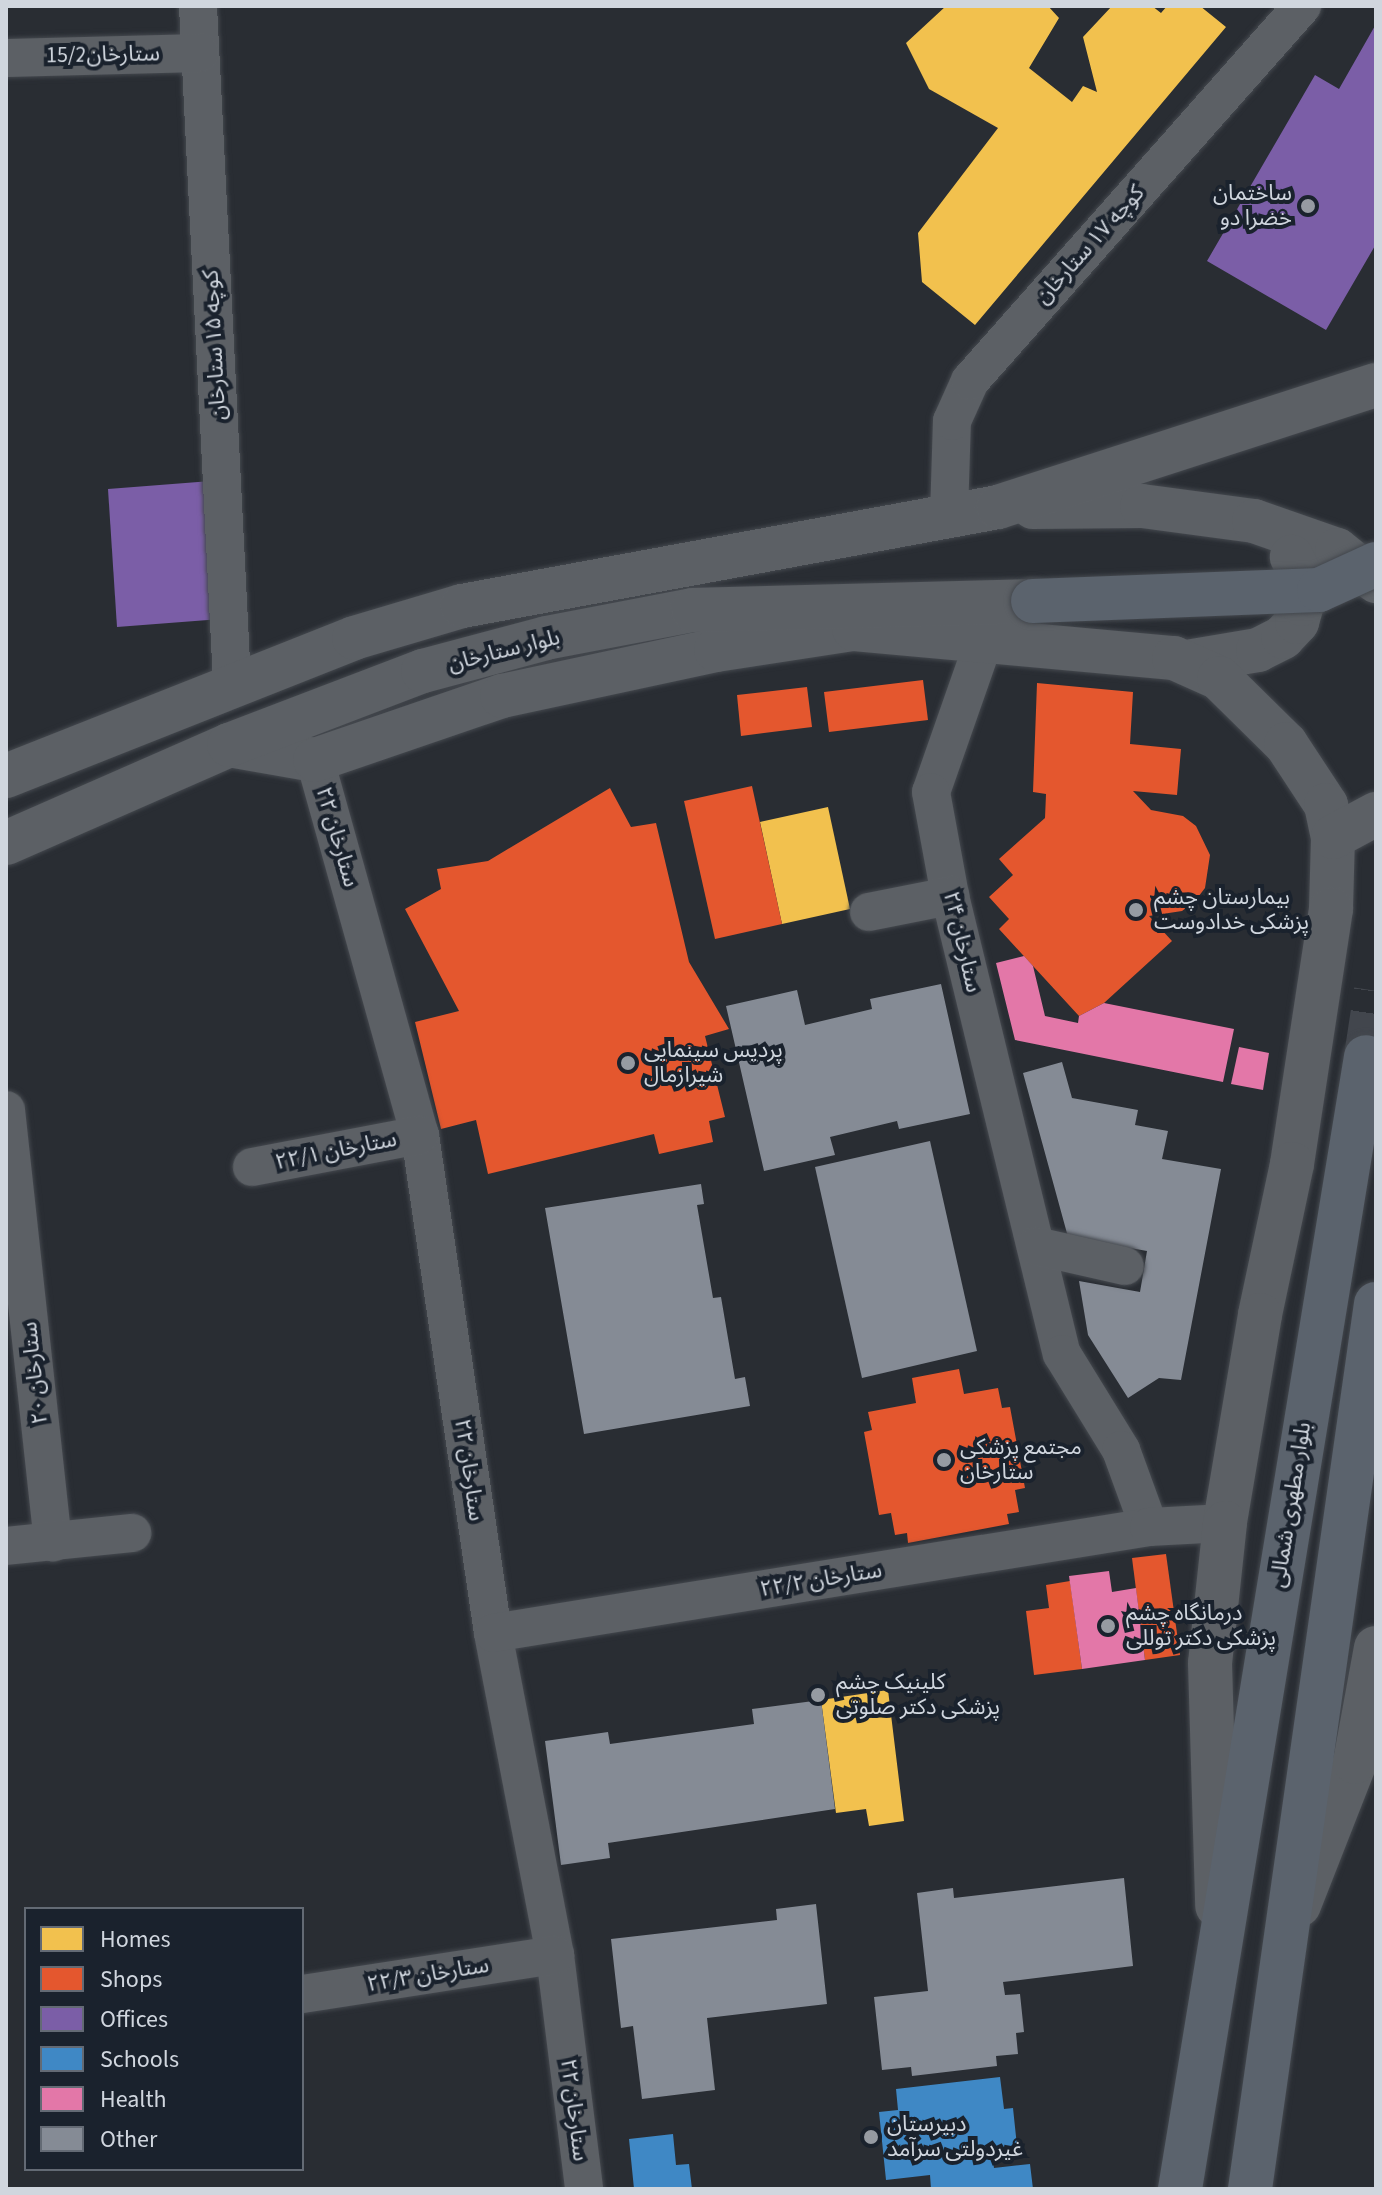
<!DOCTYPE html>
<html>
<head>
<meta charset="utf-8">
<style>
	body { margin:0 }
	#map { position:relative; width:1382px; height:2195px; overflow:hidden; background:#292d33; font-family:"Source Sans 3","Noto Sans Arabic",sans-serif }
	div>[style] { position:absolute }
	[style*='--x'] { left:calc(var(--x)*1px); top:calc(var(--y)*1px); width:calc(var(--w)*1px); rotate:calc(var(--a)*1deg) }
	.homes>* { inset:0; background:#f2c14e }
	.shops>* { inset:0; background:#e4572e }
	.offices>* { inset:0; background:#7b5ea7 }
	.schools>* { inset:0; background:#3f88c5 }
	.health>* { inset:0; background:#e377a8 }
	.building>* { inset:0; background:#858b95 }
	.primary-tunnel>* { height:44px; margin-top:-22px; transform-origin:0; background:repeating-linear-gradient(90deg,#42464d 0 44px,transparent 0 66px) }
	.roads { filter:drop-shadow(0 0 2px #44484e) drop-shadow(0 0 2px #44484e) }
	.minor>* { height:38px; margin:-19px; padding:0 19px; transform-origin:19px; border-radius:19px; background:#5c6065 }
	.secondary>* { height:44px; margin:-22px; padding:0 22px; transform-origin:22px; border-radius:22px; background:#5c6065 }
	.primary>* { height:44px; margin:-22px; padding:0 22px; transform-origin:22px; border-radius:22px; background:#5b636d }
	.bridges { filter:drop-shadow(0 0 2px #44484e) drop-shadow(0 0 2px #44484e) }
	.primary-bridge>* { height:44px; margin:-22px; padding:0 22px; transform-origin:22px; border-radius:22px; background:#5b636d }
	.dots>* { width:22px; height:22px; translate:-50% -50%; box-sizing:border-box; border:4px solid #1a222d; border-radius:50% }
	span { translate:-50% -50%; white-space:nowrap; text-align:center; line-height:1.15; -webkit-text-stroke:8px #1a222d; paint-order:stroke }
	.street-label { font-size:22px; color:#d0d6de }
	.poi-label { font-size:22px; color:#d0d6de }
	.right { translate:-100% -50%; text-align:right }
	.left { translate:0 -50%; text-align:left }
	.frame { position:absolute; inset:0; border:8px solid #d0d6de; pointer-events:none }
	.legend { position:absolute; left:24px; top:1907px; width:280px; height:264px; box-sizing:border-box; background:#1a222d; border:2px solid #636a74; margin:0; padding:10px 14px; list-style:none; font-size:24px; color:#d0d6de }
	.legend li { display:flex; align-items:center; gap:16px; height:40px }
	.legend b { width:40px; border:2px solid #636a74 }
</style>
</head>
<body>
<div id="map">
	<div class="homes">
		<div style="clip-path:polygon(946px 6px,1048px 6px,1059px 18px,1029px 68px,1072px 102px,1083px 86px,1097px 92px,1083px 37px,1112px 6px,1152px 6px,1161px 13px,1167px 6px,1200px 6px,1226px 27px,975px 325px,922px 282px,918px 233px,998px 128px,929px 89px,906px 43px)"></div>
		<div style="clip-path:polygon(828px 807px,850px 909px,782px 924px,760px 822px)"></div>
		<div style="clip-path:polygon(888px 1690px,904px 1821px,869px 1826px,866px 1809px,836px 1813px,821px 1700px)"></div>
	</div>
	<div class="shops">
		<div style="clip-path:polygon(923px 680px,928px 720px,829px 732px,824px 692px)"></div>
		<div style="clip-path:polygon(1037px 683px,1133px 692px,1130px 744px,1181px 749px,1177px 795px,1133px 791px,1151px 810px,1183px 816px,1196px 826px,1210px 855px,1205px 888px,1195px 901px,1182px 911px,1149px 916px,1172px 941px,1104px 1003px,1079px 1016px,999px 929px,1009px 919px,989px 897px,1013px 875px,999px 859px,1045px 818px,1046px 794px,1033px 792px)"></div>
		<div style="clip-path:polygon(807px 687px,812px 727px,741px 736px,737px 695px)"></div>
		<div style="clip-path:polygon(752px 786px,782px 924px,715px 939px,684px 801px)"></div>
		<div style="clip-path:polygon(610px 788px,631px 827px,656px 823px,689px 962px,729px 1029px,705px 1036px,725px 1117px,709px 1121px,713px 1142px,659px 1154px,654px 1134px,488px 1174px,476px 1120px,441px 1129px,415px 1022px,459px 1011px,405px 909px,441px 889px,437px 869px,488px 861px)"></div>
		<div style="clip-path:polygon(959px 1369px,964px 1394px,998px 1388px,1002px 1408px,1010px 1407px,1025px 1488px,1015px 1490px,1019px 1512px,1007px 1514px,1009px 1524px,908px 1543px,907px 1533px,895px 1535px,891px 1513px,879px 1515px,864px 1432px,872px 1430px,868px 1412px,916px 1403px,912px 1378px)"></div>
		<div style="clip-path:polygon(1166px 1554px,1180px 1655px,1145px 1660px,1132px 1558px)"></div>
		<div style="clip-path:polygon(1070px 1581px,1082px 1669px,1034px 1675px,1026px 1611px,1049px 1608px,1046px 1585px)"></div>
	</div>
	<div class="offices">
		<div style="clip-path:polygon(1376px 24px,1376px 244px,1326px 330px,1207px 261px,1315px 75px,1339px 89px)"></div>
		<div style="clip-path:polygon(211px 481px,221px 619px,117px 627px,108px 489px)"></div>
	</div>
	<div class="schools">
		<div style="clip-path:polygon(1000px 2077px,1004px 2109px,1013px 2108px,1017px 2146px,991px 2149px,994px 2168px,1030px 2164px,1033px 2189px,931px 2189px,930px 2175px,886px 2180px,879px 2112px,898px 2110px,896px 2089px)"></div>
		<div style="clip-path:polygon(673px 2134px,676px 2165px,689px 2164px,692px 2189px,634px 2189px,629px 2139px)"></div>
	</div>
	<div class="health">
		<div style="clip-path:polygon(1024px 956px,1033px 966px,1045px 1016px,1078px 1023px,1079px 1016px,1104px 1003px,1234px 1029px,1223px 1082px,1015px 1040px,996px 963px)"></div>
		<div style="clip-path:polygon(1239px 1047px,1269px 1053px,1263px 1090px,1231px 1084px)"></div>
		<div style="clip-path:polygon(1109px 1571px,1112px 1592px,1136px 1588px,1145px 1660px,1082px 1669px,1069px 1576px)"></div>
	</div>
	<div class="building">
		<div style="clip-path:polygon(941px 984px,970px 1114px,899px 1129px,897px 1121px,830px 1137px,835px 1155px,764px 1171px,726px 1006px,797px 990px,805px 1025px,872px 1009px,870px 999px)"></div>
		<div style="clip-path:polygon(1062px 1062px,1072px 1098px,1138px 1110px,1135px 1125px,1168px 1131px,1162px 1159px,1221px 1169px,1181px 1380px,1159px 1378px,1128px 1398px,1088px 1335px,1079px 1281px,1140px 1292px,1147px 1251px,1068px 1237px,1023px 1073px)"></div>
		<div style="clip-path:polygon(930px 1141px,977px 1351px,862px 1378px,815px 1167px)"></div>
		<div style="clip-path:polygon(701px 1184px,704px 1204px,697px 1205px,713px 1298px,721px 1297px,735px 1379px,745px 1377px,750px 1406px,584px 1434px,545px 1208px)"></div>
		<div style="clip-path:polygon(821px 1700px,835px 1809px,608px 1843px,610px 1858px,561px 1865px,545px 1741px,608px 1732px,610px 1744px,754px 1724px,752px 1709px)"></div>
		<div style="clip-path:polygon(1124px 1878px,1133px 1966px,1003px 1982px,1005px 1995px,1020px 1994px,1024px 2032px,1016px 2033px,1018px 2054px,996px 2056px,997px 2066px,912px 2076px,911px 2067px,882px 2070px,874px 1997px,928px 1991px,917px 1893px,953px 1888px,954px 1898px)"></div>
		<div style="clip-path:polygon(816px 1904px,827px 2004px,707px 2018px,715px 2090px,642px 2099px,633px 2026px,621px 2028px,611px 1939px,777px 1920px,776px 1909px)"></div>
	</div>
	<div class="primary-tunnel">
		<div style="--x:1366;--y:1057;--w:67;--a:-81.4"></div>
	</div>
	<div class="roads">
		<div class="minor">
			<div style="--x:198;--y:6;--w:678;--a:87.12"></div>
			<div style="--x:6;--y:58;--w:194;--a:-1.5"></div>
			<div style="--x:949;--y:515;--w:94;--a:-88.2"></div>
			<div style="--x:952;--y:421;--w:44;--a:-65.8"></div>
			<div style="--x:970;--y:381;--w:501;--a:-48.48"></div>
			<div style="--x:984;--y:641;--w:160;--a:109.3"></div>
			<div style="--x:931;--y:792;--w:106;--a:79.6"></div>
			<div style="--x:950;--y:896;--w:471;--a:76.3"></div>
			<div style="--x:1062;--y:1354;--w:113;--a:58.4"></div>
			<div style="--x:1121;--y:1450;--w:82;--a:70"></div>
			<div style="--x:315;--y:760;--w:389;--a:74.4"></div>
			<div style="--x:420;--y:1135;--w:503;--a:81.66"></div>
			<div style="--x:493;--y:1633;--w:328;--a:79.1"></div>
			<div style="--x:555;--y:1955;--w:236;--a:82.9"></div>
			<div style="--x:869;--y:912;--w:83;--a:-11.2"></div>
			<div style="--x:6;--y:1110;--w:435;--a:83.8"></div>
			<div style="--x:252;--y:1167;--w:171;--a:-10.8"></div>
			<div style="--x:1036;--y:1246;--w:91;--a:12.7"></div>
			<div style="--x:6;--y:1546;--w:127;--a:-5.9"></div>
			<div style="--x:493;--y:1633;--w:665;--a:-9.18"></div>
			<div style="--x:1149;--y:1527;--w:76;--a:-3"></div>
			<div style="--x:302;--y:1994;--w:256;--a:-8.8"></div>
		</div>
		<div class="secondary">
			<div style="--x:1033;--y:507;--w:109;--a:-0.5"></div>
			<div style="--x:1142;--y:506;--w:113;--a:7.6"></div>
			<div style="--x:1254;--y:521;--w:88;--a:19.3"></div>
			<div style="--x:1337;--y:550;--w:50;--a:38.5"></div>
			<div style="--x:1187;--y:662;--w:72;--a:-9.6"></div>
			<div style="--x:1258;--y:650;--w:28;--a:-27"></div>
			<div style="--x:1283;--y:637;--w:21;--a:-47"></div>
			<div style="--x:1297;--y:622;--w:19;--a:-74"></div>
			<div style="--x:1302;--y:604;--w:22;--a:-85"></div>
			<div style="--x:1304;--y:582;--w:28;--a:-116"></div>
			<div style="--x:229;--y:745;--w:87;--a:9.9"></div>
			<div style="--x:315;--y:760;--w:198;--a:-18.9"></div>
			<div style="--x:502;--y:696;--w:219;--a:-12.1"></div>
			<div style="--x:716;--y:650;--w:140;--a:-8.7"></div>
			<div style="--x:854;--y:629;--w:321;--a:5.2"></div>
			<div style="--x:1174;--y:658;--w:49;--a:24"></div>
			<div style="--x:1219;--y:678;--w:94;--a:44.6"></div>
			<div style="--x:1286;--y:744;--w:73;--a:56.7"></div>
			<div style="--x:1326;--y:805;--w:33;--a:78"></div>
			<div style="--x:1333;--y:837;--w:72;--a:91.6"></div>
			<div style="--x:1331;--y:909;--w:258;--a:98.7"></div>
			<div style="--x:1292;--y:1164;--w:154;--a:102"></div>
			<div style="--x:1260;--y:1315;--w:211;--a:99.6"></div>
			<div style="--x:1225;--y:1523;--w:141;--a:96.1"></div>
			<div style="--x:1210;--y:1663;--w:243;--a:88.3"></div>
			<div style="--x:6;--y:776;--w:374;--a:-21.6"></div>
			<div style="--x:354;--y:638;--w:113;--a:-16.5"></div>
			<div style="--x:462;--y:606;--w:545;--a:-10.46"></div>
			<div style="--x:998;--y:507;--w:397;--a:-17.9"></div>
			<div style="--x:1333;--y:837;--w:49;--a:-28.1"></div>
			<div style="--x:6;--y:843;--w:244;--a:-23.7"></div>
			<div style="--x:229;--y:745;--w:208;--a:-20.9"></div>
			<div style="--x:423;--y:671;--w:127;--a:-15"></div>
			<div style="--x:546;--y:638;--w:150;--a:-10.8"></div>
			<div style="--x:693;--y:610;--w:340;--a:-1.5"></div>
			<div style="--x:1299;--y:1905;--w:154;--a:-68.6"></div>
			<div style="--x:1355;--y:1762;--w:116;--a:-79.6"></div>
		</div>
		<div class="primary">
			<div style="--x:1180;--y:2189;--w:1147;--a:-80.67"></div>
			<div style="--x:1250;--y:2189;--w:894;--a:-81.9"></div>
		</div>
	</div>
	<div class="bridges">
		<div class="primary-bridge">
			<div style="--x:1033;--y:601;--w:286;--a:-2.2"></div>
			<div style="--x:1319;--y:590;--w:63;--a:-24.5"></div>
		</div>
	</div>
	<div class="dots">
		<div style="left:1308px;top:206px;background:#969ba2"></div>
		<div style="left:1136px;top:910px;background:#969ba2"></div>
		<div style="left:628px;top:1063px;background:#969ba2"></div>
		<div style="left:944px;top:1460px;background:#969ba2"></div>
		<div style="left:1108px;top:1626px;background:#969ba2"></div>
		<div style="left:818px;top:1695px;background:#969ba2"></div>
		<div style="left:871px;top:2137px;background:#969ba2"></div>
	</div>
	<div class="street-label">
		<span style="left:103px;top:55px;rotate:-1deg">ستارخان15/2</span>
		<span style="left:1090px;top:245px;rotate:-48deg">کوچه ۱۷ ستارخان</span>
		<span style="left:215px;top:345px;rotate:-93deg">کوچه ۱۵ ستارخان</span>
		<span style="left:504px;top:651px;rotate:-14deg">بلوار ستارخان</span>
		<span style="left:337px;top:837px;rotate:74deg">۲۲ ستارخان</span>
		<span style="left:962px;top:942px;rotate:77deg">۲۴ ستارخان</span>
		<span style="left:336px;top:1151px;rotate:-11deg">۲۲/۱ ستارخان</span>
		<span style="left:35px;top:1373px;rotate:-96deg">۲۰ ستارخان</span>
		<span style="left:469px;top:1470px;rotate:82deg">۲۲ ستارخان</span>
		<span style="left:1291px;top:1505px;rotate:-81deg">بلوار مطهرى شمالى</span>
		<span style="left:821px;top:1580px;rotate:-9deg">۲۲/۲ ستارخان</span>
		<span style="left:428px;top:1975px;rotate:-9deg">۲۲/۳ ستارخان</span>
		<span style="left:574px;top:2110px;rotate:83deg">۲۲ ستارخان</span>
	</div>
	<div class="poi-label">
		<span class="right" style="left:1292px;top:206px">ساختمان<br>خضرا دو</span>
		<span class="left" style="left:1154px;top:910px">بیمارستان چشم<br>پزشکی خدادوست</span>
		<span class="left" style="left:644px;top:1063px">پردیس سینمایی<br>شیرازمال</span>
		<span class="left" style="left:960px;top:1460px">مجتمع پزشکی<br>ستارخان</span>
		<span class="left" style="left:1126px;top:1626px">درمانگاه چشم<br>پزشكی دكتر توللی</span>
		<span class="left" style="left:836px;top:1695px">کلینیک چشم<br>پزشکی دکتر صلوتی</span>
		<span class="left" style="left:887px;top:2137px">دبیرستان<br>غیردولتی سرآمد</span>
	</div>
	<div class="frame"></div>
	<ul class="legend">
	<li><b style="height:22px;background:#f2c14e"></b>Homes</li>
	<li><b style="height:22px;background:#e4572e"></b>Shops</li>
	<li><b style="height:22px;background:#7b5ea7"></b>Offices</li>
	<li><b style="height:22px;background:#3f88c5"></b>Schools</li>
	<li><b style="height:22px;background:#e377a8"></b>Health</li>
	<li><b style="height:22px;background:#858b95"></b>Other</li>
	</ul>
</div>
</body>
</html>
